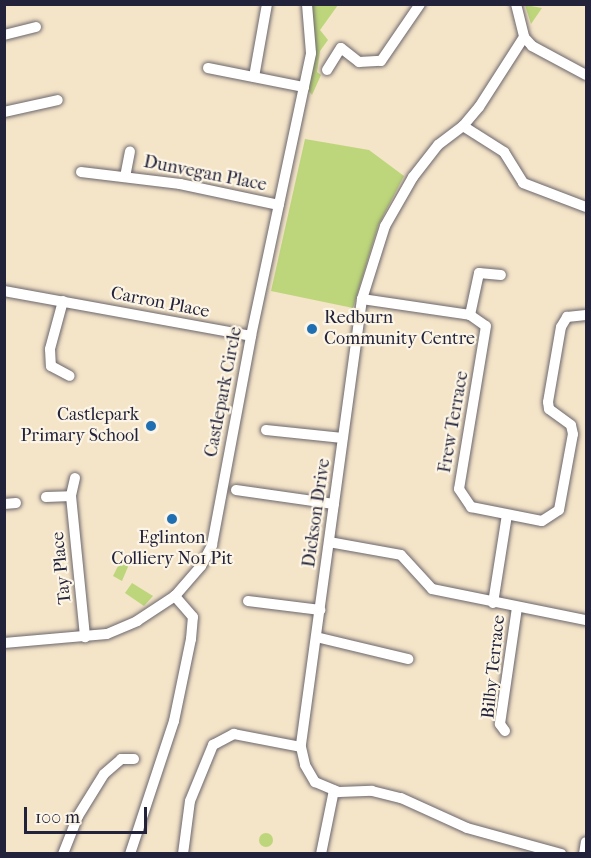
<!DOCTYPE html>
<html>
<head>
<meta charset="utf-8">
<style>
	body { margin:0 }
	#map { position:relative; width:591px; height:858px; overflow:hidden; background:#f4e4c8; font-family:"IM FELL French Canon",serif }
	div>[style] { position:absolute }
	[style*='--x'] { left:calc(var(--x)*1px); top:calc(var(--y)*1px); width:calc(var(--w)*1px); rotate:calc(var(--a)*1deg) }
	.green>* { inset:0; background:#bdd67b }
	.round { border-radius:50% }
	.roads { filter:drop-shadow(0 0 2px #6c666c) drop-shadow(0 0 2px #6c666c) }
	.street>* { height:10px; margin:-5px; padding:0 5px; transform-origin:5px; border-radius:5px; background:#fff }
	.dots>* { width:16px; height:16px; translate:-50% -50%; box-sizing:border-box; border:3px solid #fcf5e5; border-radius:50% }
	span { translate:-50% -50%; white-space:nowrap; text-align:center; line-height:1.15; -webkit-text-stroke:4.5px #fcf5e5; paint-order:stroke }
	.street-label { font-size:18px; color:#22223b }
	.poi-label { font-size:18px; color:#22223b }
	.left { translate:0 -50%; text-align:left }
	.right { translate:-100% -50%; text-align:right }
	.frame { position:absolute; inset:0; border:6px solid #22223b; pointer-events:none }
	.scale { position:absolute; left:24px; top:807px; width:123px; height:27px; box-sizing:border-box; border:3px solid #22223b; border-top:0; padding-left:8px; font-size:18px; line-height:21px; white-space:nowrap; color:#22223b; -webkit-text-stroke:4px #fcf5e5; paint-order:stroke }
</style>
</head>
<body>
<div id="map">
	<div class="green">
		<div style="clip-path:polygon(311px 5px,338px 5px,320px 30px,328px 40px,320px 51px,317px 72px,321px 75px,312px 95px,307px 88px)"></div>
		<div style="clip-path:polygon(525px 5px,542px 8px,531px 24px)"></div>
		<div style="clip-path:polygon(305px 139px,369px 150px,404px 176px,378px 226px,353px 308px,271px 291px)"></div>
		<div style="clip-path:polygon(122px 558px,130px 562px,122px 581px,113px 576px)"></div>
		<div style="clip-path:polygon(132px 583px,153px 596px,144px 606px,125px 593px)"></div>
		<div class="round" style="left:259px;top:833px;width:14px;height:14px"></div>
	</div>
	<div class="roads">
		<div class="street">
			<div style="--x:516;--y:4;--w:34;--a:76"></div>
			<div style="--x:524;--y:37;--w:12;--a:48"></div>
			<div style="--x:532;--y:46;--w:61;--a:28.2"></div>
			<div style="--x:4;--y:35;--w:33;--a:-14"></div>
			<div style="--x:524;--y:37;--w:83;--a:122.7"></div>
			<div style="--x:479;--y:107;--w:25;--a:130"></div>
			<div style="--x:463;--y:126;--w:31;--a:143"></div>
			<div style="--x:438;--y:145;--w:41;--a:128"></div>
			<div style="--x:413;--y:177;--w:56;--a:119.7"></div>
			<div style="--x:385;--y:226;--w:77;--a:107.5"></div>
			<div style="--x:362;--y:299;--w:452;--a:97.8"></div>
			<div style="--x:301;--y:747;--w:18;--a:77"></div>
			<div style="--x:305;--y:765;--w:20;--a:60"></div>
			<div style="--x:315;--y:782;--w:26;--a:23"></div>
			<div style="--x:339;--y:792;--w:33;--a:-2"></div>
			<div style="--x:372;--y:791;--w:30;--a:14"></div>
			<div style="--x:401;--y:798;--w:72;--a:24.4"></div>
			<div style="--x:467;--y:828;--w:98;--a:15.5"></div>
			<div style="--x:208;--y:68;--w:98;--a:11.2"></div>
			<div style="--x:327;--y:70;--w:26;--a:-58"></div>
			<div style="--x:341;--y:48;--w:23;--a:38"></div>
			<div style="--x:359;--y:62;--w:22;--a:-3"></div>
			<div style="--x:381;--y:61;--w:69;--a:-55.6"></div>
			<div style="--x:254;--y:77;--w:74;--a:-79.9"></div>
			<div style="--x:4;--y:112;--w:55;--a:-12.5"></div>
			<div style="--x:463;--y:126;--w:49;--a:32.4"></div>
			<div style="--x:504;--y:152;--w:36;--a:58"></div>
			<div style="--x:523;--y:183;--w:67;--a:20.9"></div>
			<div style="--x:81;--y:172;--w:100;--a:6.9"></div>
			<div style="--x:180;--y:184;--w:101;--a:12"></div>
			<div style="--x:125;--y:177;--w:26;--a:-79"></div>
			<div style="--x:4;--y:291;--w:251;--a:10.3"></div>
			<div style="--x:362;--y:299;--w:109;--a:8.4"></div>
			<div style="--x:470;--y:315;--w:19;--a:35"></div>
			<div style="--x:486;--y:326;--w:165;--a:99.4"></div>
			<div style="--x:459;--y:489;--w:22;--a:56"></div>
			<div style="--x:471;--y:507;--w:72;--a:11.2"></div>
			<div style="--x:542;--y:521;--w:20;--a:-33"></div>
			<div style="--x:559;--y:510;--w:77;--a:-79.6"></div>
			<div style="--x:573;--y:434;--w:9;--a:-103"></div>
			<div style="--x:571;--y:425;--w:27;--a:-144"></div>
			<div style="--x:549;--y:409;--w:7;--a:-98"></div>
			<div style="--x:548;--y:402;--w:76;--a:-80.2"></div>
			<div style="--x:561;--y:327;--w:12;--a:-59"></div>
			<div style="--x:567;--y:317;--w:19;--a:-6"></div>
			<div style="--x:63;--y:301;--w:50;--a:105.2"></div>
			<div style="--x:50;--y:349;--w:17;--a:87"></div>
			<div style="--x:51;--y:366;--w:21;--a:28"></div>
			<div style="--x:470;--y:315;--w:43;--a:-77.9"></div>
			<div style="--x:479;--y:273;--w:22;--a:5"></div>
			<div style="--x:266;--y:430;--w:77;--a:5.9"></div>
			<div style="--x:75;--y:478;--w:18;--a:103"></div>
			<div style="--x:71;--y:496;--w:142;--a:84.3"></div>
			<div style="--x:236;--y:490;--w:99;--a:8.1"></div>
			<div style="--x:46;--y:497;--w:25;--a:-2"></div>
			<div style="--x:4;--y:504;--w:12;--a:-5"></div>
			<div style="--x:329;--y:542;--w:73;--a:10.2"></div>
			<div style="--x:401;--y:555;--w:46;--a:47.6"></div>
			<div style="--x:432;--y:589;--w:157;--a:11.4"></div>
			<div style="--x:248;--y:601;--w:73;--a:7.1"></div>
			<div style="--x:493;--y:603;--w:89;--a:-81"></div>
			<div style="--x:316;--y:637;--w:95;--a:13.4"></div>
			<div style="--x:4;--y:643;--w:103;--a:-5"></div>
			<div style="--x:107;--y:634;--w:33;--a:-23"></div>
			<div style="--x:137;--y:621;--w:45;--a:-33.3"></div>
			<div style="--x:175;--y:596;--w:40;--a:-49"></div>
			<div style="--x:201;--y:566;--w:24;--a:-62"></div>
			<div style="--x:212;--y:545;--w:213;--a:-79.4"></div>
			<div style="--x:251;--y:336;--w:289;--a:-78"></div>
			<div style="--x:311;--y:53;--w:49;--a:-94.7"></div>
			<div style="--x:505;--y:731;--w:9;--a:-126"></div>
			<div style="--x:500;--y:724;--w:118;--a:-81.7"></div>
			<div style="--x:63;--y:854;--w:41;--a:-68.5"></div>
			<div style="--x:78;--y:816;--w:49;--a:-58.2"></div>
			<div style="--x:104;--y:774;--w:23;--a:-41"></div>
			<div style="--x:121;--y:759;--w:13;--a:0"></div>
			<div style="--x:130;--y:854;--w:140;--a:-71.7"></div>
			<div style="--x:174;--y:721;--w:84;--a:-78.3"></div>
			<div style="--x:191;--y:639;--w:22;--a:-85"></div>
			<div style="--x:193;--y:617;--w:28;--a:-131"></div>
			<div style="--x:183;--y:854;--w:53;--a:-82.5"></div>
			<div style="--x:190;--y:801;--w:61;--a:-67.7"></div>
			<div style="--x:213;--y:745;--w:24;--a:-28"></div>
			<div style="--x:234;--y:734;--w:68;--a:11"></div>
			<div style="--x:321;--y:854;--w:65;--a:-78.5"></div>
			<div style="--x:584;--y:854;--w:12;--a:-81"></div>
		</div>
	</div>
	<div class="dots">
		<div style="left:312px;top:329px;background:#1f6fb2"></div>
		<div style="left:151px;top:426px;background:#1f6fb2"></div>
		<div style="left:172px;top:519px;background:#1f6fb2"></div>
	</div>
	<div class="street-label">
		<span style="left:205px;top:174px;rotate:11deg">Dunvegan Place</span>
		<span style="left:160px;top:303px;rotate:11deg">Carron Place</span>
		<span style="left:224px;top:392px;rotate:-79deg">Castlepark Circle</span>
		<span style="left:454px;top:422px;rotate:-80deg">Frew Terrace</span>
		<span style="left:317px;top:513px;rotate:-82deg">Dickson Drive</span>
		<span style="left:62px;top:568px;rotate:-96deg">Tay Place</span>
		<span style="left:494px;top:667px;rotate:-84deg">Bilby Terrace</span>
	</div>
	<div class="poi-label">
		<span class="left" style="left:324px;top:329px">Redburn<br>Community Centre</span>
		<span class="right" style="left:139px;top:426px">Castlepark<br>Primary School</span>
		<span style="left:172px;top:549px">Eglinton<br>Colliery No1 Pit</span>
	</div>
	<div class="frame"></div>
	<div class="scale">100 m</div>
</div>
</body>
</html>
